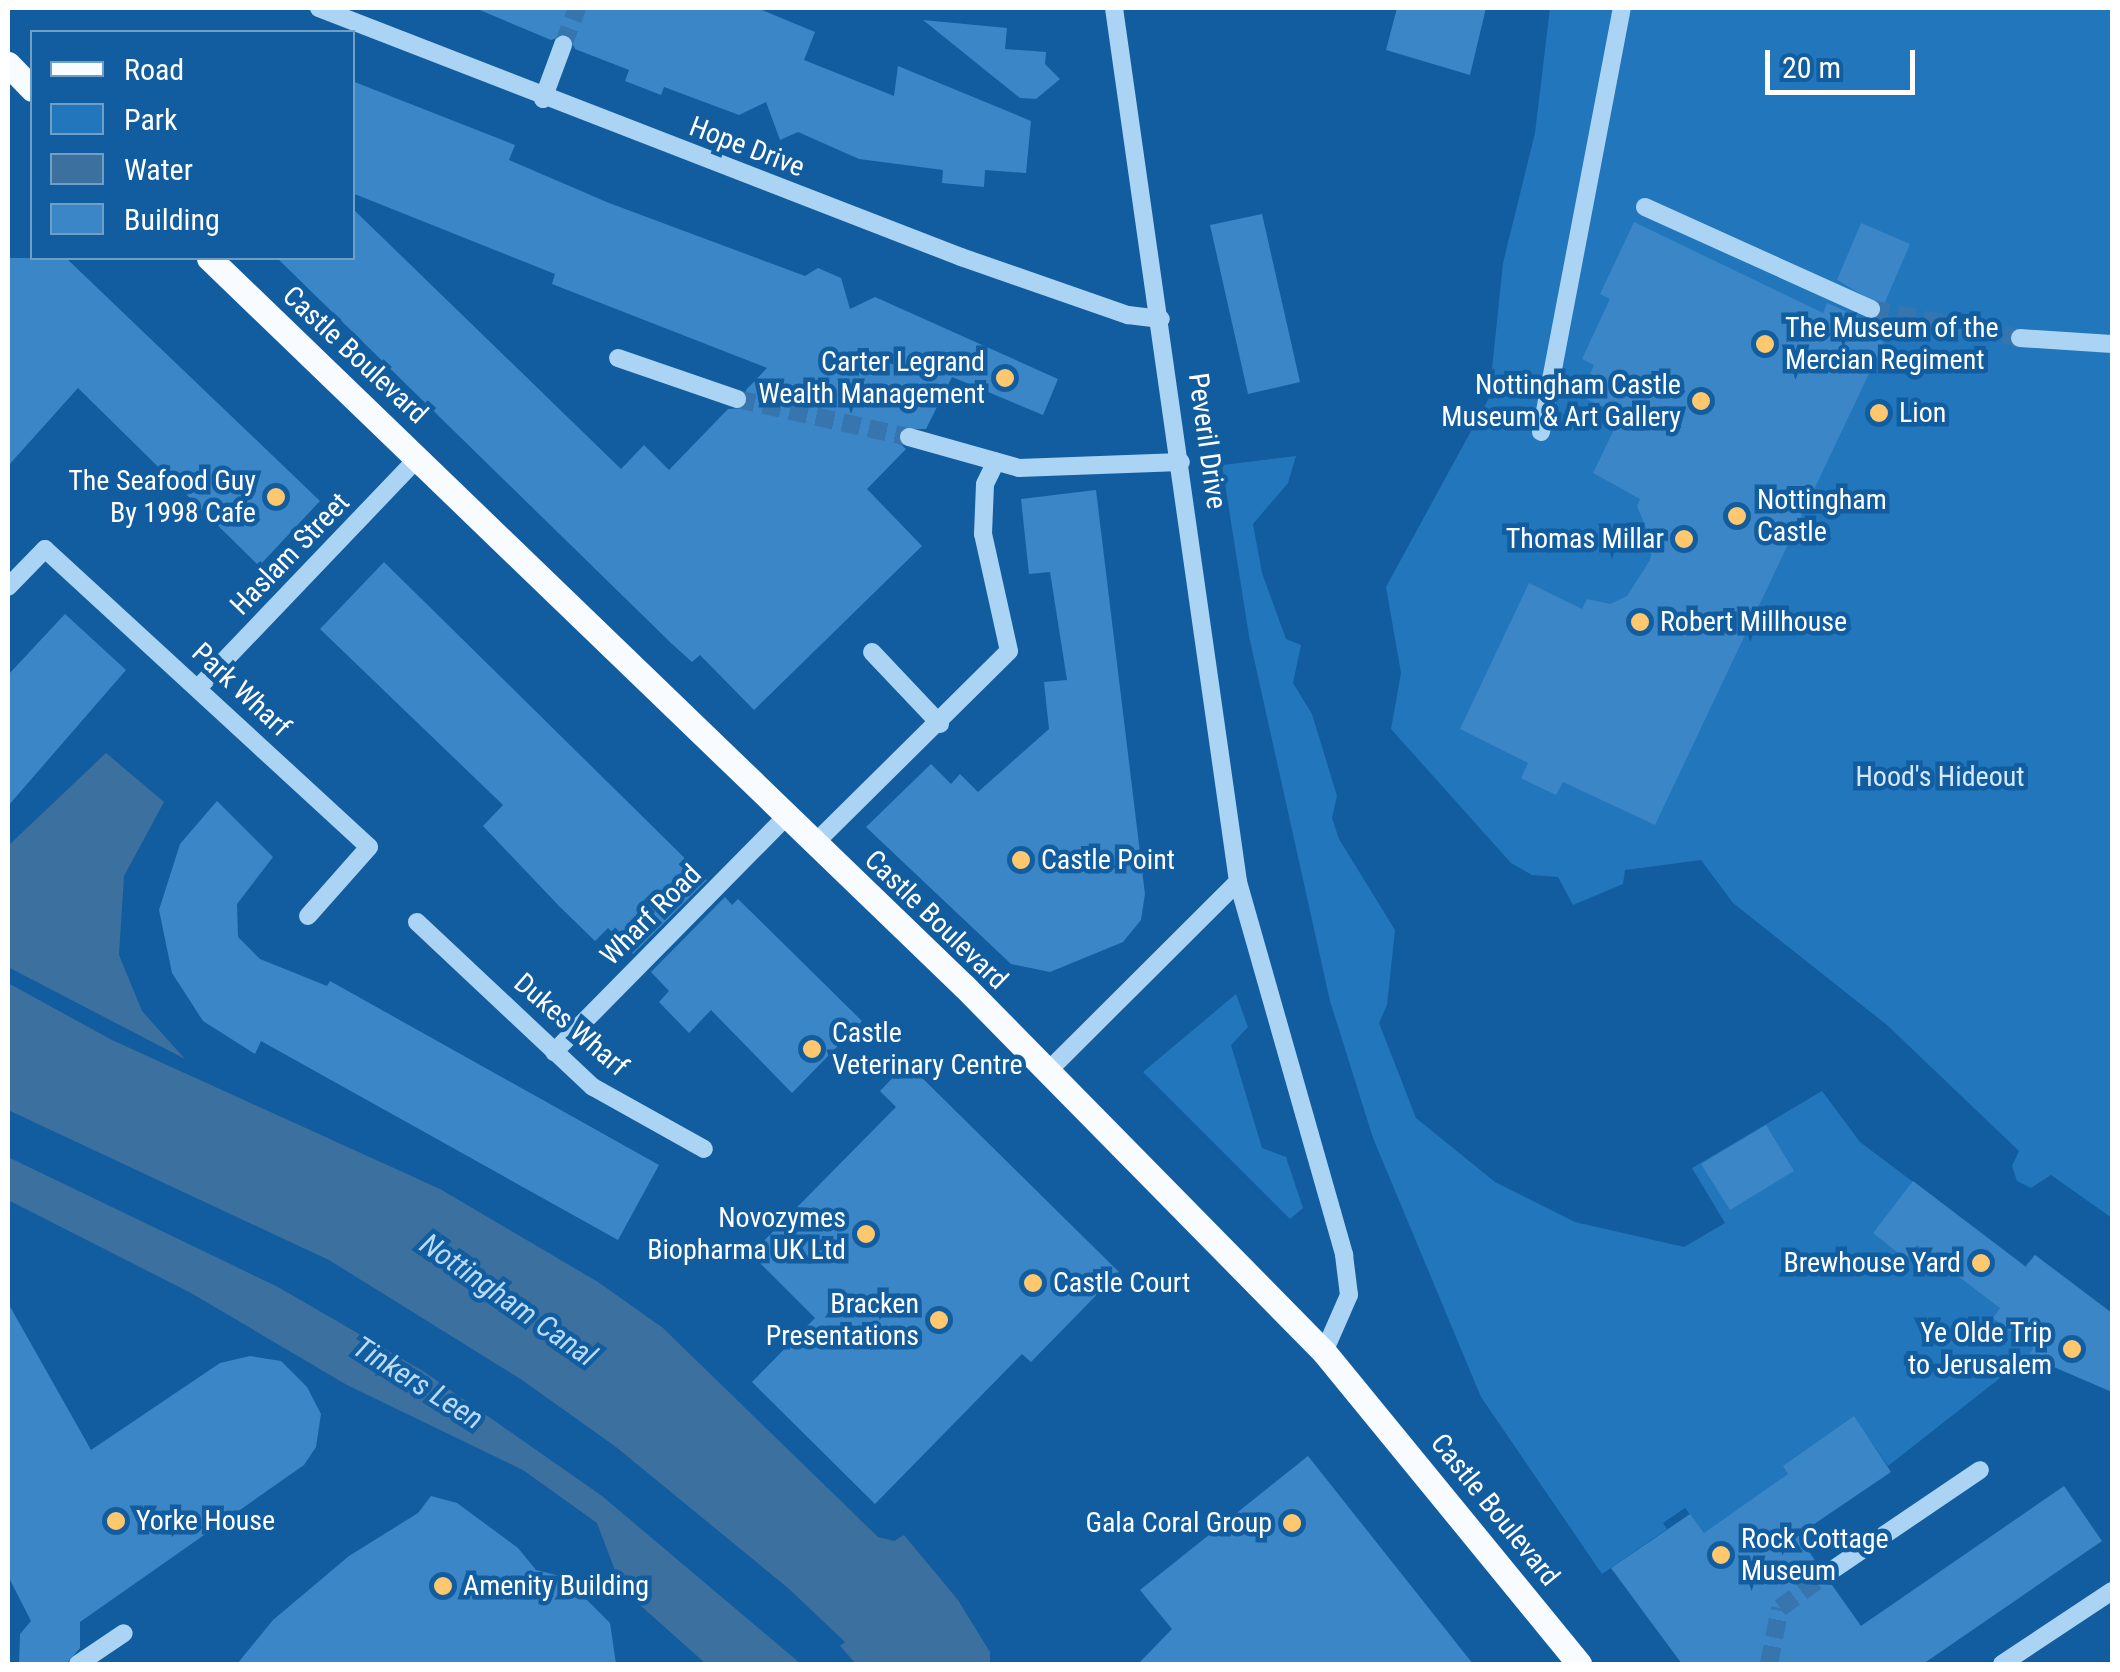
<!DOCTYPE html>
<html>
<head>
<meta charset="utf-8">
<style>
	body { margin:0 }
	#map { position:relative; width:2120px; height:1672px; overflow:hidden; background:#125d9f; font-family:"Roboto Condensed",sans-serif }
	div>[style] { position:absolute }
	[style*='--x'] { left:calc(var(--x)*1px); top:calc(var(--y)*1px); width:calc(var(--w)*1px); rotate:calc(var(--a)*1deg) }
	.green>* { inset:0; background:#2176bc }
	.water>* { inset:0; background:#3b709f }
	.building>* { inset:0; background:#3b86c6 }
	.minor-tunnel>* { height:18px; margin-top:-9px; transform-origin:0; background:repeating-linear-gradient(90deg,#3675ad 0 18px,transparent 0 27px) }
	.minor>* { height:18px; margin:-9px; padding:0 9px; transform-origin:9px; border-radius:9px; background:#aad3f4 }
	.major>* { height:25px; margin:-12.5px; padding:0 12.5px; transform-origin:12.5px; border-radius:12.5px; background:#f8fbff }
	.dots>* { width:28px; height:28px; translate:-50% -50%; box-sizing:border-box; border:5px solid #125d9f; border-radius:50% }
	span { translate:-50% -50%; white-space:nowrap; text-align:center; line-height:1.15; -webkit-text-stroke:9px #125d9f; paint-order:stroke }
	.street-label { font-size:28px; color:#fff }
	.poi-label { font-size:28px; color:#fff }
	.left { translate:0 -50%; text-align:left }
	.right { translate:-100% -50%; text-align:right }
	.park-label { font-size:28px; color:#d3eafe }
	.water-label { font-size:30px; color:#b7dcfb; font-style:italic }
	.frame { position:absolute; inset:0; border:10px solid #fff; pointer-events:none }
	.legend { position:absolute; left:30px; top:30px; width:325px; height:230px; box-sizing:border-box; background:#125d9f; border:2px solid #719ec5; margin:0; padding:12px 18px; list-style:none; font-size:30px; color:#fff }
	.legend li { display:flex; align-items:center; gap:20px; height:50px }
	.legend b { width:50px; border:2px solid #719ec5 }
	.scale { position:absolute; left:1765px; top:50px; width:150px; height:45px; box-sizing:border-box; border:5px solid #fff; border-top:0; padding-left:12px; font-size:30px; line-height:35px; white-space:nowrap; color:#fff; -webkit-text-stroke:8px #125d9f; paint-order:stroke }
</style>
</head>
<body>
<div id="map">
	<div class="green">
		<div style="clip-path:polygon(1550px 8px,2112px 8px,2112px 1218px,2051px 1175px,2031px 1188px,2017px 1181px,2012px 1166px,2019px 1151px,1887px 1025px,1733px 903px,1701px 860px,1625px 870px,1623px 884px,1573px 905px,1558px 877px,1532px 875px,1511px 863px,1391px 729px,1401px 673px,1386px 587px,1489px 398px,1503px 263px,1535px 133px)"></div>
		<div style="clip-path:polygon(1296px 456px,1288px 483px,1253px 524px,1262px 573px,1286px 639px,1301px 645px,1293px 683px,1312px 714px,1337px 796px,1332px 818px,1339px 839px,1395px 930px,1387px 1005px,1379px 1023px,1416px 1118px,1495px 1182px,1575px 1222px,1684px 1247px,1725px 1223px,1692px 1168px,1822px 1091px,1860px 1142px,2025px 1266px,2035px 1255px,2072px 1283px,2028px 1356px,1888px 1466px,1869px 1439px,1704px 1533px,1685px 1508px,1663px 1523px,1667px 1529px,1602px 1574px,1481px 1397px,1373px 1138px,1330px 1001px,1249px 636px,1222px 465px)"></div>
		<div style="clip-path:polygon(1236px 994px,1248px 1027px,1231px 1045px,1262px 1148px,1286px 1157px,1303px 1208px,1290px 1219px,1143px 1072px)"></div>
	</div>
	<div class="water">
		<div style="clip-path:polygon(106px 753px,164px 802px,124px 876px,119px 955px,142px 1011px,185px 1059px,8px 967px,8px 846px)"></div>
		<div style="clip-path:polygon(8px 983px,112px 1040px,440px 1189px,598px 1282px,663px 1328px,878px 1537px,894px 1541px,904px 1535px,958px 1600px,990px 1652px,990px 1664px,856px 1664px,840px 1646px,845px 1642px,788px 1588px,616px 1447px,522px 1380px,329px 1260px,8px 1110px)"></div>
		<div style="clip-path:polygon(8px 1157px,278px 1287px,423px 1371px,602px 1496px,801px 1664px,706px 1664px,622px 1589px,597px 1523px,523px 1470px,347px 1385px,191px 1293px,8px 1200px)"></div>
	</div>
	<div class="building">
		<div style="clip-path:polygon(475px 8px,757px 8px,815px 32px,804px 60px,894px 96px,898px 66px,1031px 121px,1026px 173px,985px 170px,984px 187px,942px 183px,943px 170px,859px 159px,798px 132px,780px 140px,766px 102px,739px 115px,664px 87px,661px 95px,625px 81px,629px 70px,575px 49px,568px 34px,551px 40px)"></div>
		<div style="clip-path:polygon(1397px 8px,1486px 8px,1470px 75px,1386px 50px)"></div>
		<div style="clip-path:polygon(923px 20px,1007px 28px,1005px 49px,1046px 52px,1045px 64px,1060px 79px,1036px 99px,1020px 98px)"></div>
		<div style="clip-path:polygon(352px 81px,515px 145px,509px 160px,609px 203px,805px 276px,818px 268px,841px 278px,850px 309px,875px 297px,1058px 379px,1043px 415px,952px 377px,926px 429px,900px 429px,897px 441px,906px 449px,867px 489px,922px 546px,754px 710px,700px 655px,692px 662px,671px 643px,277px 258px,352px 258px,352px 208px,621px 469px,644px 445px,669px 470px,728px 409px,746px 408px,746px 390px,767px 368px,552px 284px,555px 274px,352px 193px)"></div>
		<div style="clip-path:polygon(1262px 214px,1300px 382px,1248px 394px,1210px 225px)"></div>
		<div style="clip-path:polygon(1634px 222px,1823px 313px,1827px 303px,1866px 320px,1878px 319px,1871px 336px,1884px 342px,1655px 825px,1563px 782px,1556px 795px,1539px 787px,1521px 778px,1528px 763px,1460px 729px,1529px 583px,1582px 609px,1587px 599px,1610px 604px,1627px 596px,1650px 560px,1653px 545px,1637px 506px,1640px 499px,1593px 473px,1621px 415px,1580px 396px,1594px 365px,1582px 359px,1610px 299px,1600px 294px)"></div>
		<div style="clip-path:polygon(1861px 223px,1910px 244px,1883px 307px,1837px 280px)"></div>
		<div style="clip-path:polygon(8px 258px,66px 258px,320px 501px,259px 566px,78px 388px,8px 466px)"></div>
		<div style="clip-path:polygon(1096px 490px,1145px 894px,1141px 920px,1123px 942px,1050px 972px,1011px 964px,866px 827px,931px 764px,951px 784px,960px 774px,978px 792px,1049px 729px,1044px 682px,1067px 680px,1050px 572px,1029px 574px,1021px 499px)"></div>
		<div style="clip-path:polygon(384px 562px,707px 880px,633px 954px,608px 928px,595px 941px,559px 906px,483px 826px,503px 805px,320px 629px)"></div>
		<div style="clip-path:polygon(65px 614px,126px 670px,8px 806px,8px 675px)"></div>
		<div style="clip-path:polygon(217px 801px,273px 857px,237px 904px,238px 937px,260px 959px,327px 986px,330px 981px,659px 1165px,618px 1240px,261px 1041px,255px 1054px,203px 1021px,172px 973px,159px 910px,180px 844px)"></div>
		<div style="clip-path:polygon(725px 897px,732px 905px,738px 899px,862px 1021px,792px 1093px,711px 1010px,689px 1033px,659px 1002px,669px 991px,651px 972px)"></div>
		<div style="clip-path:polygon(907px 1063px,1119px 1272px,1031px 1362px,1022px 1354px,875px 1504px,752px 1382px,815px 1318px,751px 1254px,896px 1107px,880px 1091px)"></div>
		<div style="clip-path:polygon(1766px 1125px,1794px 1171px,1730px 1210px,1701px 1164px)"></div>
		<div style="clip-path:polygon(1913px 1181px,2026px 1267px,2035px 1255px,2112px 1313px,2112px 1392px,2028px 1356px,2033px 1348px,1993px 1318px,2000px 1308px,1917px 1245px,1906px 1259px,1873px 1233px)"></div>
		<div style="clip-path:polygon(8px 1303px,91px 1450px,220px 1363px,250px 1356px,281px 1361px,307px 1387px,321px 1414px,316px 1447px,304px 1465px,80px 1622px,80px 1648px,66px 1664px,19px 1664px,20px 1634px,31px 1621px,8px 1576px)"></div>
		<div style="clip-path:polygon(1854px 1416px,1891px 1472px,1798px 1535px,1818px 1565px,1815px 1583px,1832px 1585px,1861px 1626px,2064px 1486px,2102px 1541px,1923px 1664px,1682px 1664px,1611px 1568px,1690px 1514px,1704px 1533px,1788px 1474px,1783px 1466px)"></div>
		<div style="clip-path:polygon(1308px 1456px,1473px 1664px,1138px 1664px,1172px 1629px,1140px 1590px)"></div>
		<div style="clip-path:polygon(431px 1496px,457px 1503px,518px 1548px,536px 1570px,564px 1577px,610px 1623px,616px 1664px,237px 1664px,273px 1620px,349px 1556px,418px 1513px)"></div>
	</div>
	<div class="minor-tunnel">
		<div style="--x:563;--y:45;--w:40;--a:-69"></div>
		<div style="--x:1871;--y:309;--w:152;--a:11"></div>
		<div style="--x:737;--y:399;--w:176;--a:12.5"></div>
		<div style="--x:1769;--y:1664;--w:57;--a:-78.9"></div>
		<div style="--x:1780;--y:1608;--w:56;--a:-36.3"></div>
	</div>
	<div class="minor">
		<div style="--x:319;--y:8;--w:689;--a:21.2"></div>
		<div style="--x:961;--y:257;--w:177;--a:19.2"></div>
		<div style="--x:1128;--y:315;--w:33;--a:7"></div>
		<div style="--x:1114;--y:8;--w:883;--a:81.92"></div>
		<div style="--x:1238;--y:882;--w:388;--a:74.1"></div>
		<div style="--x:1344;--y:1255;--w:40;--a:82.9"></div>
		<div style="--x:1349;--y:1295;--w:62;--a:113.7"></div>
		<div style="--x:543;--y:99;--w:58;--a:-69.7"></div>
		<div style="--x:1645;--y:207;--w:248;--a:24.3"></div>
		<div style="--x:2020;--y:338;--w:92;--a:3.7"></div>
		<div style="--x:618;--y:358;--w:126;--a:19"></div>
		<div style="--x:1541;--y:432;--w:432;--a:-79.2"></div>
		<div style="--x:909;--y:437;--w:114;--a:15.7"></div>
		<div style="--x:1019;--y:468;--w:162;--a:-2.1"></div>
		<div style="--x:8;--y:587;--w:53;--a:-45.8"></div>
		<div style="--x:45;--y:549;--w:440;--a:42.6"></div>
		<div style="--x:369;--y:847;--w:92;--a:131.5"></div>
		<div style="--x:872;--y:652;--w:99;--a:46.6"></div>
		<div style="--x:198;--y:688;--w:320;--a:-46.3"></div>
		<div style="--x:814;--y:844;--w:274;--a:-44.7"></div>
		<div style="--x:1009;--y:651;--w:120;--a:-102.5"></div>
		<div style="--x:983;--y:534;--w:50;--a:-87.7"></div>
		<div style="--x:985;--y:484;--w:25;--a:-64"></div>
		<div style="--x:417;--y:922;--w:241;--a:43.2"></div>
		<div style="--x:593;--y:1087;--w:127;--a:29.2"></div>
		<div style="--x:554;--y:1052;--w:330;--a:-45.4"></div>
		<div style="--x:1046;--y:1073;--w:271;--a:-44.9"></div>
		<div style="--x:1825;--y:1575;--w:187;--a:-34.1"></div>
		<div style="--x:78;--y:1664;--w:55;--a:-34"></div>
		<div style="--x:2002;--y:1664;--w:132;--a:-33.6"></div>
	</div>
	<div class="major">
		<div style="--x:8;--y:64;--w:35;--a:46"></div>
		<div style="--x:209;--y:258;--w:1049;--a:43.96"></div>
		<div style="--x:964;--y:986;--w:513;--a:45.47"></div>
		<div style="--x:1324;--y:1352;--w:403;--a:50.7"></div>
	</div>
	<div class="dots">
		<div style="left:1765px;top:344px;background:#ffc76e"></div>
		<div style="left:1005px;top:378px;background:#ffc76e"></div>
		<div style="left:1701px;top:401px;background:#ffc76e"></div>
		<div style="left:1879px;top:413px;background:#ffc76e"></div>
		<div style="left:276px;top:497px;background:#ffc76e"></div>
		<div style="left:1737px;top:516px;background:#ffc76e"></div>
		<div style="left:1684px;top:539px;background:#ffc76e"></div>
		<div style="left:1640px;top:622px;background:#ffc76e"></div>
		<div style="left:1021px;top:860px;background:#ffc76e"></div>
		<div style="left:812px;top:1049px;background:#ffc76e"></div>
		<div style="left:866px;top:1234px;background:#ffc76e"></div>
		<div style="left:1981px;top:1263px;background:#ffc76e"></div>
		<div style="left:1033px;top:1283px;background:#ffc76e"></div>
		<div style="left:939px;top:1320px;background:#ffc76e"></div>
		<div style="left:2072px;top:1349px;background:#ffc76e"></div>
		<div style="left:116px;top:1521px;background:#ffc76e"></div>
		<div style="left:1292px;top:1523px;background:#ffc76e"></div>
		<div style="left:1721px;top:1555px;background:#ffc76e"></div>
		<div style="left:443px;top:1586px;background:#ffc76e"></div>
	</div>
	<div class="street-label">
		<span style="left:747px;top:147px;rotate:21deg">Hope Drive</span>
		<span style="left:355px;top:355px;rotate:43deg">Castle Boulevard</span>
		<span style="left:1207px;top:441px;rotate:82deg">Peveril Drive</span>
		<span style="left:290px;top:554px;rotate:-46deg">Haslam Street</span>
		<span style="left:241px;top:690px;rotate:43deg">Park Wharf</span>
		<span style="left:651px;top:915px;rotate:-45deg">Wharf Road</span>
		<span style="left:936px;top:920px;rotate:44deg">Castle Boulevard</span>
		<span style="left:571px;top:1025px;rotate:41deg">Dukes Wharf</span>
		<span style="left:1495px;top:1510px;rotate:51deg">Castle Boulevard</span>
	</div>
	<div class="poi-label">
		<span class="left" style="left:1785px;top:344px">The Museum of the<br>Mercian Regiment</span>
		<span class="right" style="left:985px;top:378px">Carter Legrand<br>Wealth Management</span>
		<span class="right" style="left:1681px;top:401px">Nottingham Castle<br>Museum &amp; Art Gallery</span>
		<span class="left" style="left:1899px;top:413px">Lion</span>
		<span class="right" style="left:256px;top:497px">The Seafood Guy<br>By 1998 Cafe</span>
		<span class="left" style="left:1757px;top:516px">Nottingham<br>Castle</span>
		<span class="right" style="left:1664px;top:539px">Thomas Millar</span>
		<span class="left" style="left:1660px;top:622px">Robert Millhouse</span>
		<span class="left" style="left:1041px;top:860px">Castle Point</span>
		<span class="left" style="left:832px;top:1049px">Castle<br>Veterinary Centre</span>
		<span class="right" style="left:846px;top:1234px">Novozymes<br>Biopharma UK Ltd</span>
		<span class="right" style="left:1961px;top:1263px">Brewhouse Yard</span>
		<span class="left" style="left:1053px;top:1283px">Castle Court</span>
		<span class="right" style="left:919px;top:1320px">Bracken<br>Presentations</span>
		<span class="right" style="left:2052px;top:1349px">Ye Olde Trip<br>to Jerusalem</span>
		<span class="left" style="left:136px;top:1521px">Yorke House</span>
		<span class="right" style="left:1272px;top:1523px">Gala Coral Group</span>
		<span class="left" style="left:1741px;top:1555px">Rock Cottage<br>Museum</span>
		<span class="left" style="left:463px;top:1586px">Amenity Building</span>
	</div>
	<div class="park-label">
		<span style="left:1940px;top:777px">Hood's Hideout</span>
	</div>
	<div class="water-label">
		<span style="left:508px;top:1300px;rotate:35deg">Nottingham Canal</span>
		<span style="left:418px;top:1383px;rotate:32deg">Tinkers Leen</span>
	</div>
	<div class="frame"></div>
	<ul class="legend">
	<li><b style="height:12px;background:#f8fbff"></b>Road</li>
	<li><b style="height:28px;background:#2176bc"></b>Park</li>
	<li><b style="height:28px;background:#3b709f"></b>Water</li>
	<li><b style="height:28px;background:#3b86c6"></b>Building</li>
	</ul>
	<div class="scale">20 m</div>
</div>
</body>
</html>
